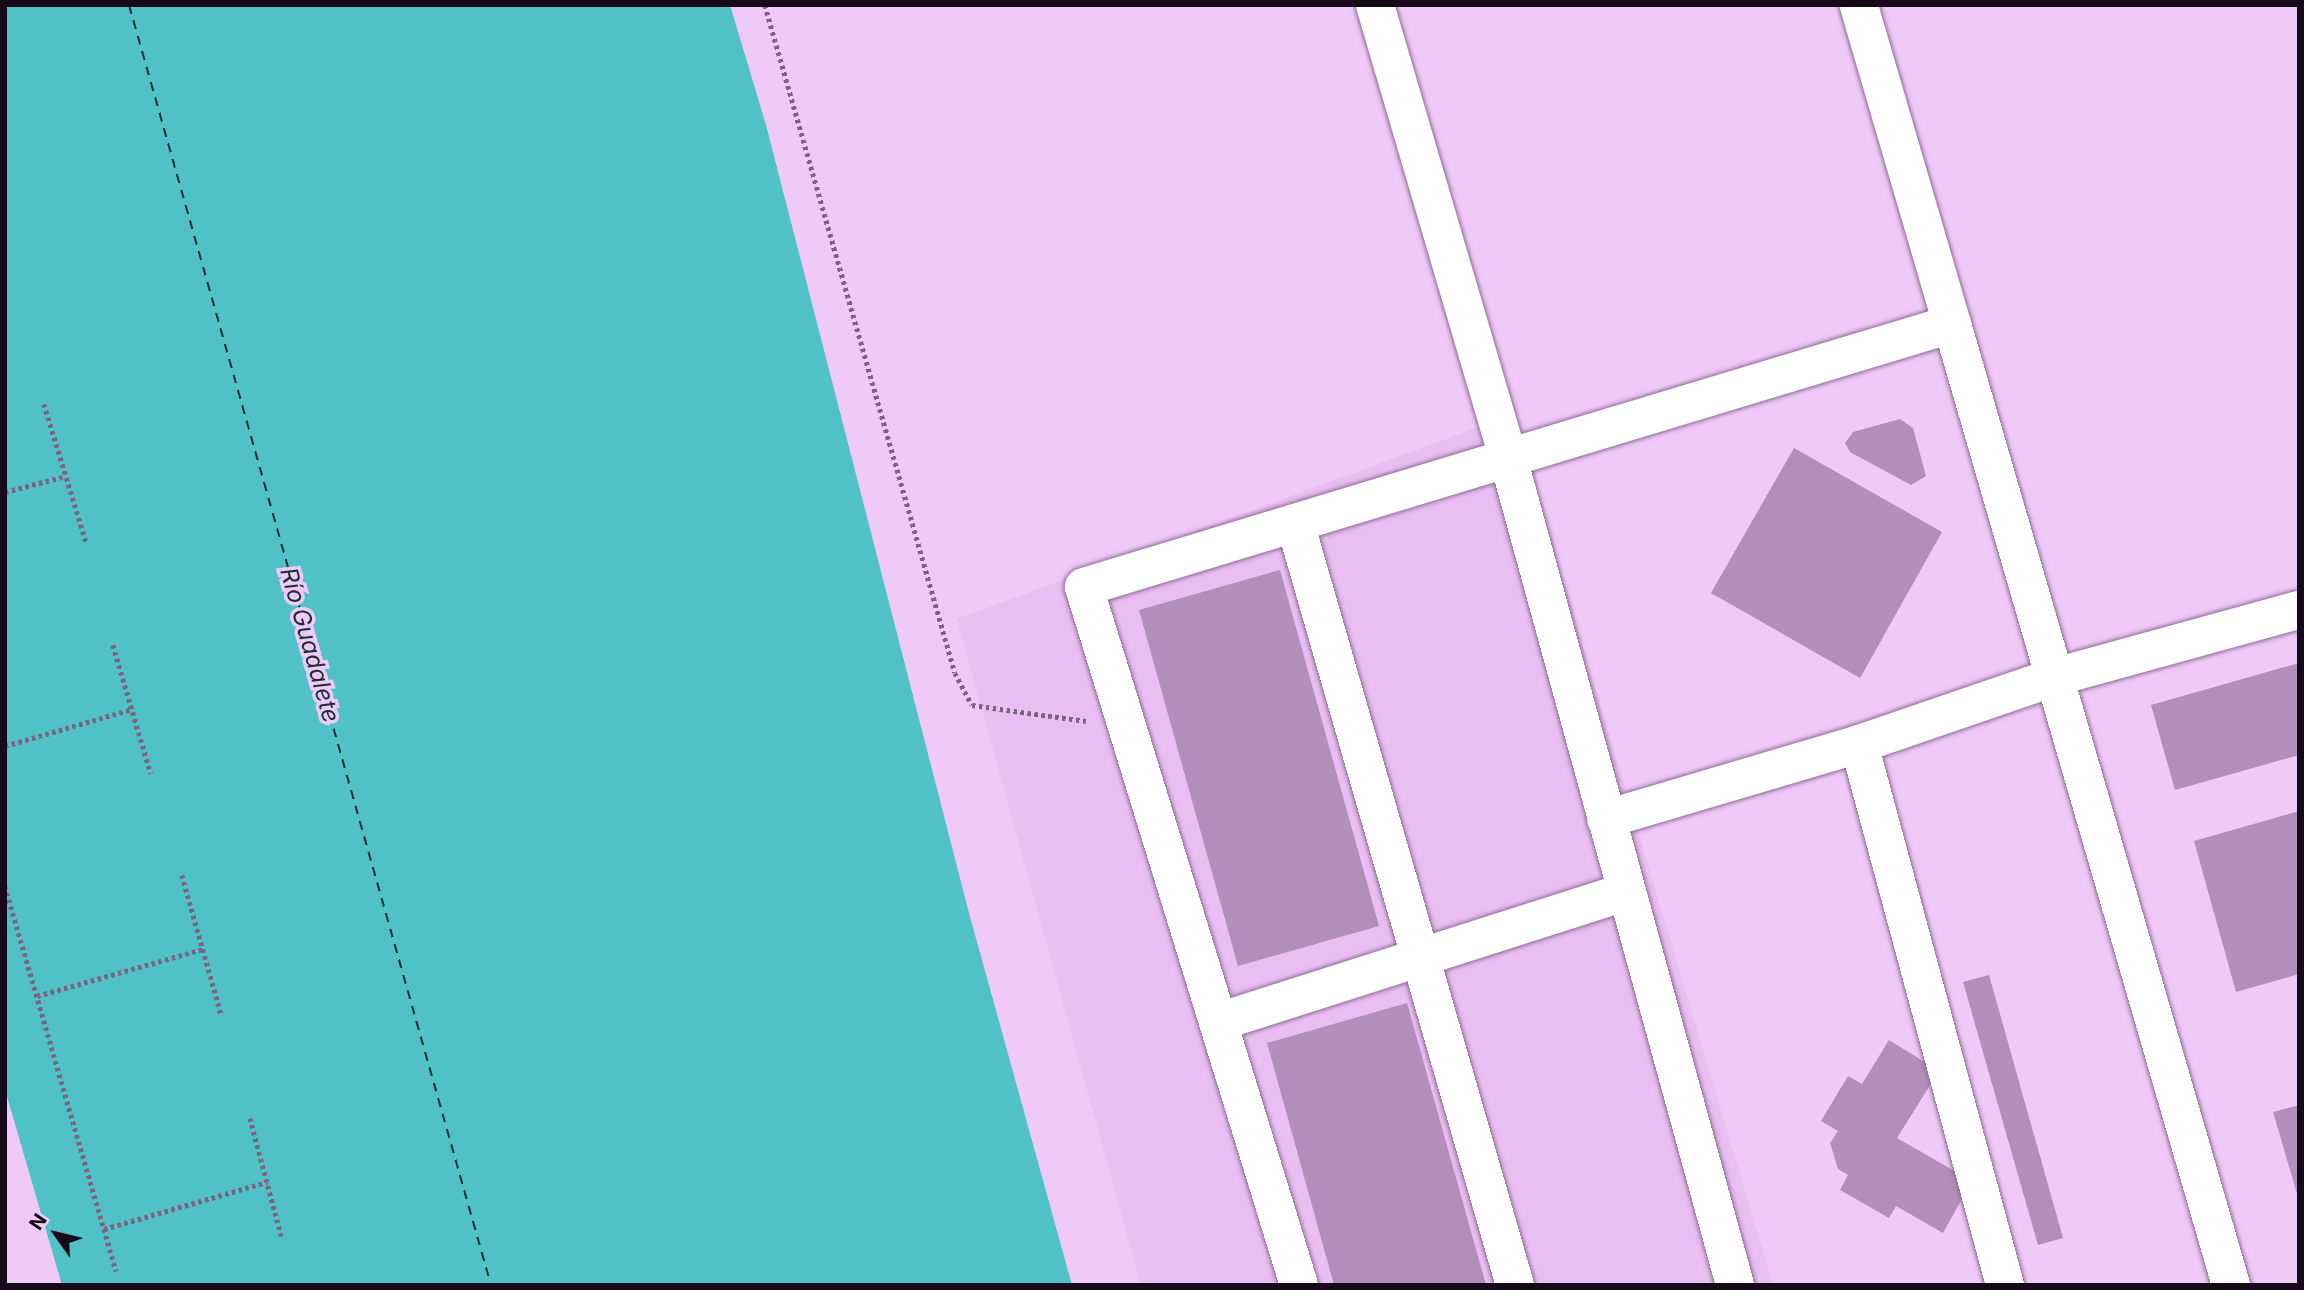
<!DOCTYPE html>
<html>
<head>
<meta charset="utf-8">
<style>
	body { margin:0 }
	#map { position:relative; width:2304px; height:1290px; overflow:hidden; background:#efc9f7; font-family:Inter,sans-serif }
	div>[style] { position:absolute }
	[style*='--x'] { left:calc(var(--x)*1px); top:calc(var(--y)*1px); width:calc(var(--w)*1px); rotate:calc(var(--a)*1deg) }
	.built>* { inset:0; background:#e9bef2 }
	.water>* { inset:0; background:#50c1c7 }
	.ferry>* { height:2px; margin-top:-1px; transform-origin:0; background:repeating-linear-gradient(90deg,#1b3031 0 9px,transparent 0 16px) }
	.building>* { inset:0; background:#b28eba }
	.path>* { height:4.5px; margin-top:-2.25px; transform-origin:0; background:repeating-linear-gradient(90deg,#7c6382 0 3.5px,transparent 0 7px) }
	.roads { filter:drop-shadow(0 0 2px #8e6b96) drop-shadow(0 0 2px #8e6b96) }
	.minor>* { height:38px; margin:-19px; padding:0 19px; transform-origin:19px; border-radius:19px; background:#fff }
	span { translate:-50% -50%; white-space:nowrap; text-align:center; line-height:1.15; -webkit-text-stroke:7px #efc9f7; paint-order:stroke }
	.water-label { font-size:24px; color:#1b3031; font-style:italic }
	.frame { position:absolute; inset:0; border:7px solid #160919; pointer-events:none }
	.north { position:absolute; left:21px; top:1199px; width:70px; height:70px; -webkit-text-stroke:5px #efc9f7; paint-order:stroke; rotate:304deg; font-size:19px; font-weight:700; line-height:28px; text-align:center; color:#160919 }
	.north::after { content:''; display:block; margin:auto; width:24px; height:32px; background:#160919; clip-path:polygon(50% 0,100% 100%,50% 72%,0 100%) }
</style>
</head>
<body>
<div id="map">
	<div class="built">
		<div style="clip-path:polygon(1514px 414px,1773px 1285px,1141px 1285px,957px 619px)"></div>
	</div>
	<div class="water">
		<div style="clip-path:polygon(5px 5px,730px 5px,766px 125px,969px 913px,1072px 1285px,62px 1285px,5px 1090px)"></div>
	</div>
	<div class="ferry">
		<div style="--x:129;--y:5;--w:1330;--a:74.21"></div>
	</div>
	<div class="building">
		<div style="clip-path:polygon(1900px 419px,1913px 428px,1926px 476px,1911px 485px,1850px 452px,1845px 443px,1853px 432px)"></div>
		<div style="clip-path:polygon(1794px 448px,1942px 532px,1860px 678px,1711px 593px)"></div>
		<div style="clip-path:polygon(1280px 570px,1379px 926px,1238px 966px,1139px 610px)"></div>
		<div style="clip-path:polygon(2299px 663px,2299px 755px,2175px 790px,2151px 705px)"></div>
		<div style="clip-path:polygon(2299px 811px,2299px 974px,2236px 992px,2194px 841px)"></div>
		<div style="clip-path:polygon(1989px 975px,2063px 1238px,2038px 1245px,1963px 982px)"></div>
		<div style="clip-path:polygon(1407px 1003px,1486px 1285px,1334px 1285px,1267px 1043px)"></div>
		<div style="clip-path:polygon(1889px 1040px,1939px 1071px,1897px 1138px,1972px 1181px,1943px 1233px,1896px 1206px,1889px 1218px,1840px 1190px,1848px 1175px,1838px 1169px,1830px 1143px,1838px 1131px,1821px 1121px,1848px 1076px,1862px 1084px)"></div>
		<div style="clip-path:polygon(2299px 1105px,2299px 1197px,2298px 1197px,2273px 1112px)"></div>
	</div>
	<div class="path">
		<div style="--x:765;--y:5;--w:694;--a:74.12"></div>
		<div style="--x:955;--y:673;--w:36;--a:62"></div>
		<div style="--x:972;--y:705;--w:115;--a:8"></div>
		<div style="--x:44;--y:404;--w:147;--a:73"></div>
		<div style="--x:5;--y:492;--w:63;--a:-14.7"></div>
		<div style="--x:113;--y:645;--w:134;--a:73.6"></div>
		<div style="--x:5;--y:746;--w:132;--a:-16.2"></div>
		<div style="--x:182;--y:875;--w:144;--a:74.3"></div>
		<div style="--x:5;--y:886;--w:401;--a:73.9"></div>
		<div style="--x:37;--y:996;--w:173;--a:-15.8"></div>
		<div style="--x:250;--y:1118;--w:124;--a:75.1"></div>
		<div style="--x:104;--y:1229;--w:170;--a:-16.1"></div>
	</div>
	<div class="roads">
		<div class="minor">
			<div style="--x:1375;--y:5;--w:472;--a:73.6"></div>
			<div style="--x:1508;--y:458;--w:464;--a:-16.8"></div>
			<div style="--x:1952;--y:324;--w:332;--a:-106.3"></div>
			<div style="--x:1952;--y:324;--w:1001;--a:73.81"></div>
			<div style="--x:1295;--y:523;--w:793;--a:73.9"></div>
			<div style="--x:1859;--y:744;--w:207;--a:-18.9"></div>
			<div style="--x:2055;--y:677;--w:253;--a:-15.4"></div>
			<div style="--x:1606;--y:819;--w:264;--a:-16.5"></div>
			<div style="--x:1859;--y:744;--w:560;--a:74.9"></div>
			<div style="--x:1221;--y:1021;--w:425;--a:-17.7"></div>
			<div style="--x:1299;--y:1285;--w:730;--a:-107.12"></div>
			<div style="--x:1084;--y:587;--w:443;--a:-16.9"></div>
			<div style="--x:1508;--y:458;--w:858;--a:74.65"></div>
		</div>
	</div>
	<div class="water-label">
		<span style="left:310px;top:645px;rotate:74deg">Río Guadalete</span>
	</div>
	<div class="frame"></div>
	<div class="north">N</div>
</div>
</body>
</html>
